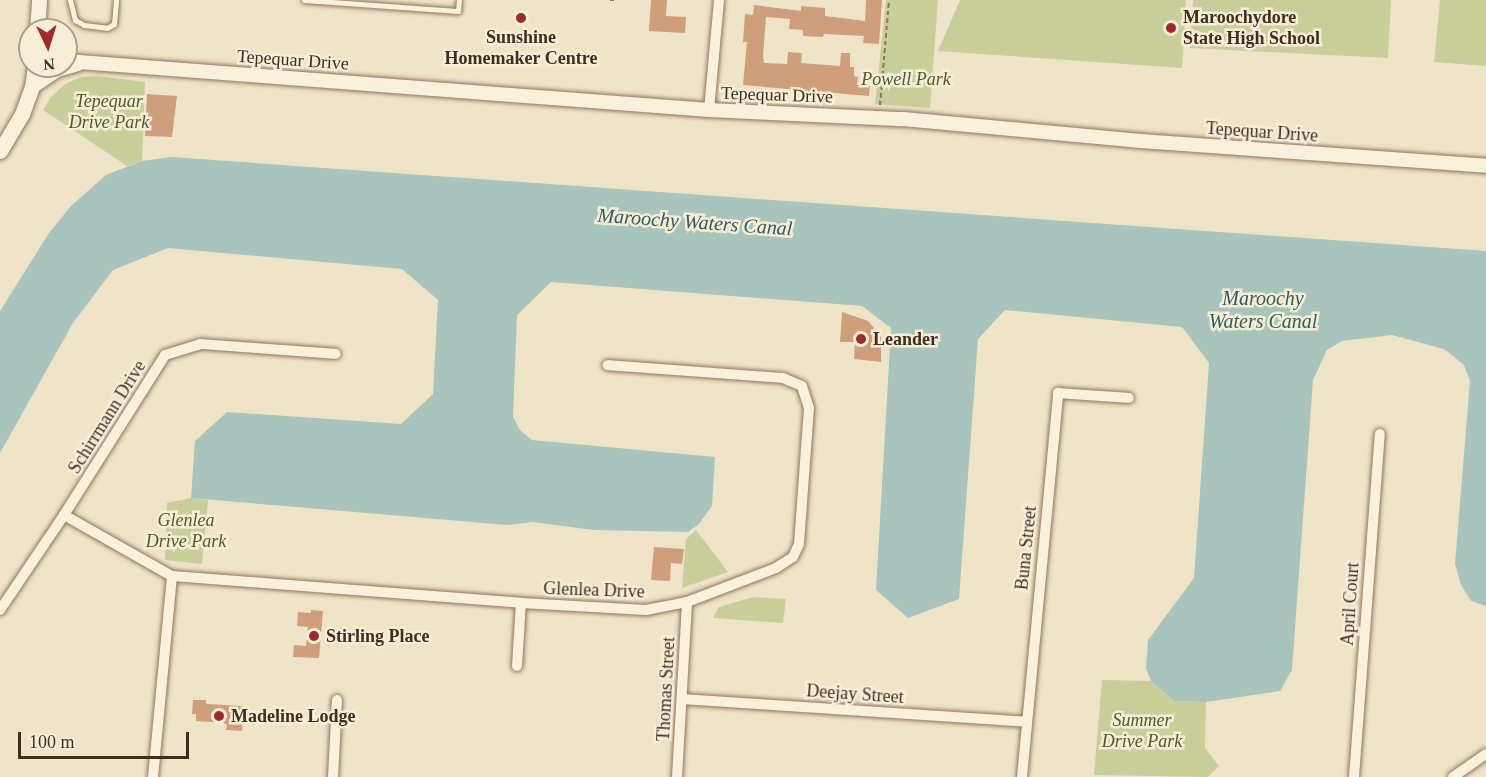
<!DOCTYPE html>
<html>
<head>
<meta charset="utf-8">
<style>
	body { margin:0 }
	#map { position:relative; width:1486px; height:777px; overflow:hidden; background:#f0e4c8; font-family:Georgia,serif }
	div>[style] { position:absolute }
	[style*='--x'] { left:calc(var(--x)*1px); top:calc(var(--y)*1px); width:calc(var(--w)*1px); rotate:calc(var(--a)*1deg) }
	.green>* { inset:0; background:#c9cf9b }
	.water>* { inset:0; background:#a9c4bc }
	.building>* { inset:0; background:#cf9f7d }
	.path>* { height:2px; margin-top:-1px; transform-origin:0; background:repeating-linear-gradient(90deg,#8d765c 0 4.5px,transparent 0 7.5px) }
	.roads { filter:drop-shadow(0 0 2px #8d765c) drop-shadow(0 0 2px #8d765c) }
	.service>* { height:5px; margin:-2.5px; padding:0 2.5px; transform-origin:2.5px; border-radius:2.5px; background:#faf1dc }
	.minor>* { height:10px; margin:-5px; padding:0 5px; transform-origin:5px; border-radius:5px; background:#faf1dc }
	.tertiary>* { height:14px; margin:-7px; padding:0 7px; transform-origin:7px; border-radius:7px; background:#faf1dc }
	.secondary>* { height:15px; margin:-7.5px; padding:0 7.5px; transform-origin:7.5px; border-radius:7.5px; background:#faf1dc }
	.dots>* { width:16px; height:16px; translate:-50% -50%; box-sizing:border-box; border:3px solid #f7eed8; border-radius:50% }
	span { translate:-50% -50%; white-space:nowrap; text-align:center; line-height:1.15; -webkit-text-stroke:5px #f7eed8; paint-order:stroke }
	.poi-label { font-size:18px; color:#3d2e20; font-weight:700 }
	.left { translate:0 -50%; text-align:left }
	.street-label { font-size:18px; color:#3d2e20 }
	.park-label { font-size:18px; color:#4d5a26; font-style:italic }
	.water-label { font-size:20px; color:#2f5d5a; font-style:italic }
	.north { position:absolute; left:18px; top:18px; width:60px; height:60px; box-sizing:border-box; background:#f7eed8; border:2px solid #ada18e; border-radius:50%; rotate:176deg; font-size:16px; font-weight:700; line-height:24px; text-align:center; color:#3d2e20 }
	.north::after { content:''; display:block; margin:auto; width:21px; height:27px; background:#9e2a2b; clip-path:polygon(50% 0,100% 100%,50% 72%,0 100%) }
	.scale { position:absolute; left:18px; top:732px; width:171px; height:27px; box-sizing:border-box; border:3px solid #3d2e20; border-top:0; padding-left:8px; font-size:18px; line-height:21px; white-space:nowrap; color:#3d2e20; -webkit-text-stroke:4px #f7eed8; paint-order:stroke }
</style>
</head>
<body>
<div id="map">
	<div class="green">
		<div style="clip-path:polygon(886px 0,938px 0,930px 108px,875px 104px)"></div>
		<div style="clip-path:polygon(960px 0,1186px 0,1182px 68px,938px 51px)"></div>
		<div style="clip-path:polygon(1193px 0,1391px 0,1388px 58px,1190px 48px)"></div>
		<div style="clip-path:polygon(1440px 0,1486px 0,1486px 66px,1434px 62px)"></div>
		<div style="clip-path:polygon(97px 76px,145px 82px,142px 161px,127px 166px,43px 110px,51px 97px,65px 84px,81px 77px)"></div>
		<div style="clip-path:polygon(191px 498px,208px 500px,202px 564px,165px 560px,167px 503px)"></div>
		<div style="clip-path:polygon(696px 530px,728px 572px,682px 588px,686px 539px)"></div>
		<div style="clip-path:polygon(753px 597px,786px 599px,783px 623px,713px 618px,719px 607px)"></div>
		<div style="clip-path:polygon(1102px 680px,1151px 681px,1174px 701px,1206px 702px,1205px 748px,1219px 766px,1208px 777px,1094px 775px)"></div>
	</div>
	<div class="water">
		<div style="clip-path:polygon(171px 157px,1486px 251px,1486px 606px,1471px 601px,1461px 585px,1455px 564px,1470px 381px,1464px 365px,1444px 349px,1392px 335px,1342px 341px,1327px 350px,1313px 380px,1292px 670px,1280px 691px,1206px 702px,1174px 701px,1151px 681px,1146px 668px,1148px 640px,1194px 578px,1209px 363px,1182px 327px,1005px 310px,978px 339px,959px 599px,908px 618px,876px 590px,891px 328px,862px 306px,551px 282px,517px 315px,513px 417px,520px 430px,532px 440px,715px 457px,712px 506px,699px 524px,688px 532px,593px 530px,533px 522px,507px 525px,191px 498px,195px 441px,227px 412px,401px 424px,433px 394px,438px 300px,402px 269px,168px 248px,113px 270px,73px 323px,0 453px,0 311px,49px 233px,71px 206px,106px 175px,142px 161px)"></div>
	</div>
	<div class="building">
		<div style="clip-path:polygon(651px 0,667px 0,666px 16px,686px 17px,685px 33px,649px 31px)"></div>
		<div style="clip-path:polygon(866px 0,882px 0,879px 44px,863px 43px,864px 36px,824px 34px,823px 37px,803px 36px,803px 30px,789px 29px,790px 19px,766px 17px,763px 56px,764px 63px,787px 64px,788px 52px,802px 53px,801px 63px,840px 66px,841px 53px,850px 53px,850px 67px,854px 67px,854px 76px,858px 77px,857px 85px,870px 86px,869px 96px,743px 85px,747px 42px,743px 42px,745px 14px,753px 15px,754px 5px,801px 11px,801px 6px,825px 8px,825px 16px,865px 21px)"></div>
		<div style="clip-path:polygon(147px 94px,177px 96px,172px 137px,145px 136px)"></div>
		<div style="clip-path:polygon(842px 312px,868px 321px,881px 337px,881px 362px,854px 359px,855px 342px,840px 342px)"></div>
		<div style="clip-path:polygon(654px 547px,684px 549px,682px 564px,671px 563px,670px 581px,651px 580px)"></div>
		<div style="clip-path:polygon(311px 610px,323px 611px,319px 658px,293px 657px,294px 645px,306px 646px,308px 627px,297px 626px,298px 612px,311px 613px)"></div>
		<div style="clip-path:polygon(193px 700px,206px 700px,206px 704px,243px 706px,242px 731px,226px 730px,227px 725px,224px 723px,196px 721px,196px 714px,192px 714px)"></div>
	</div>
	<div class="path">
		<div style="--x:610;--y:0;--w:5;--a:0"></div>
		<div style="--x:880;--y:105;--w:105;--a:-85.1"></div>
	</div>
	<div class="roads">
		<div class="service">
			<div style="--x:70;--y:0;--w:21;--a:76"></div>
			<div style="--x:75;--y:20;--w:10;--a:29"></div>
			<div style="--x:84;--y:25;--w:23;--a:7"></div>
			<div style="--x:107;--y:28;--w:8;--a:-30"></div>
			<div style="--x:114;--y:24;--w:24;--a:-85"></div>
			<div style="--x:304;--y:0;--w:154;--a:4.1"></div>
			<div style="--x:458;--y:11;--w:11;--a:-85"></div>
		</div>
		<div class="minor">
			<div style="--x:709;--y:110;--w:110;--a:-84.8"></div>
			<div style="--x:64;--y:515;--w:124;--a:29.5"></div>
			<div style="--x:172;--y:576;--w:350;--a:4.4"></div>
			<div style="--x:521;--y:603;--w:125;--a:3.2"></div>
			<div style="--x:646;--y:610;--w:42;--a:-11"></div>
			<div style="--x:687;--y:602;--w:95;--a:-20.9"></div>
			<div style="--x:776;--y:568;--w:20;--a:-33"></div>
			<div style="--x:793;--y:557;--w:14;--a:-65"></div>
			<div style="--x:799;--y:544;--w:136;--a:-85.8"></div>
			<div style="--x:809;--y:408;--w:23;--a:-108"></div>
			<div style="--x:802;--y:386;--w:21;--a:-157"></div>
			<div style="--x:783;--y:378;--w:176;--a:-175.8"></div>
			<div style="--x:0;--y:610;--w:115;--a:-56"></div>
			<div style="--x:64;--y:515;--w:189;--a:-57.7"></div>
			<div style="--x:165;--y:355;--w:38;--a:-17"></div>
			<div style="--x:201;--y:344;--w:135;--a:4.2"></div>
			<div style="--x:517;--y:666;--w:63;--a:-86.4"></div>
			<div style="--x:683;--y:699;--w:343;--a:3.8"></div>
			<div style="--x:153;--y:777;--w:202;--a:-84.6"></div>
			<div style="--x:333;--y:777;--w:77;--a:-87"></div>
			<div style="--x:677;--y:777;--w:175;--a:-86.7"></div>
			<div style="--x:1022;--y:777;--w:386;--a:-84.6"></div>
			<div style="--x:1058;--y:393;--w:71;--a:4"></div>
			<div style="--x:1354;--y:777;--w:344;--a:-85.7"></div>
			<div style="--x:1453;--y:777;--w:40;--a:-34.9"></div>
		</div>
		<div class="tertiary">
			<div style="--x:66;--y:61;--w:645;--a:4.36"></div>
			<div style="--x:709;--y:110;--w:194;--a:2.7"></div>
			<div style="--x:903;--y:119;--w:239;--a:5.3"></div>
			<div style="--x:1141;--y:141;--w:346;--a:4.1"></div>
			<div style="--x:32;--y:87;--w:30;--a:-34"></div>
			<div style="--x:57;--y:70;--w:22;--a:-16"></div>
		</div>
		<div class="secondary">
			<div style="--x:37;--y:30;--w:30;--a:-86"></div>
			<div style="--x:0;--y:151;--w:43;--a:-59.3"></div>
			<div style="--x:22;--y:114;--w:29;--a:-70"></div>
			<div style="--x:32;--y:87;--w:21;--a:-82"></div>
		</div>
	</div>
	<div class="dots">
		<div style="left:521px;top:18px;background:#9e2a2b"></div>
		<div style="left:1171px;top:28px;background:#9e2a2b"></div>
		<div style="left:861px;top:339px;background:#9e2a2b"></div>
		<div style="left:314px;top:636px;background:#9e2a2b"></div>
		<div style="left:219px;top:716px;background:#9e2a2b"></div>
	</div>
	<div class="poi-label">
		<span class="left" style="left:1183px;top:28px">Maroochydore<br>State High School</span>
		<span style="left:521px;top:48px">Sunshine<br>Homemaker Centre</span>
		<span class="left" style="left:873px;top:339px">Leander</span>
		<span class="left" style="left:326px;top:636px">Stirling Place</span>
		<span class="left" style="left:231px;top:716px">Madeline Lodge</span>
	</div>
	<div class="street-label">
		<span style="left:293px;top:60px;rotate:4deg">Tepequar Drive</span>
		<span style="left:777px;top:95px;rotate:2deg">Tepequar Drive</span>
		<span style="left:1262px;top:132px;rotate:4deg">Tepequar Drive</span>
		<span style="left:107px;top:417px;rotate:-58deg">Schirrmann Drive</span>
		<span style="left:1026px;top:548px;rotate:-84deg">Buna Street</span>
		<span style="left:594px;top:590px;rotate:2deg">Glenlea Drive</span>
		<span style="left:1350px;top:604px;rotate:-86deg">April Court</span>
		<span style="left:666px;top:689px;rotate:-87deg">Thomas Street</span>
		<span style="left:855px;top:694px;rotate:4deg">Deejay Street</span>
	</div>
	<div class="park-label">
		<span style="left:906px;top:79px">Powell Park</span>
		<span style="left:109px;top:112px">Tepequar<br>Drive Park</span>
		<span style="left:186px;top:531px">Glenlea<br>Drive Park</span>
		<span style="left:1142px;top:731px">Summer<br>Drive Park</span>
	</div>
	<div class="water-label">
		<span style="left:695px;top:222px;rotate:4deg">Maroochy Waters Canal</span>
		<span style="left:1263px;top:310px">Maroochy<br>Waters Canal</span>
	</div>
	<div class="north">N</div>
	<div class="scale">100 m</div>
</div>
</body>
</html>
